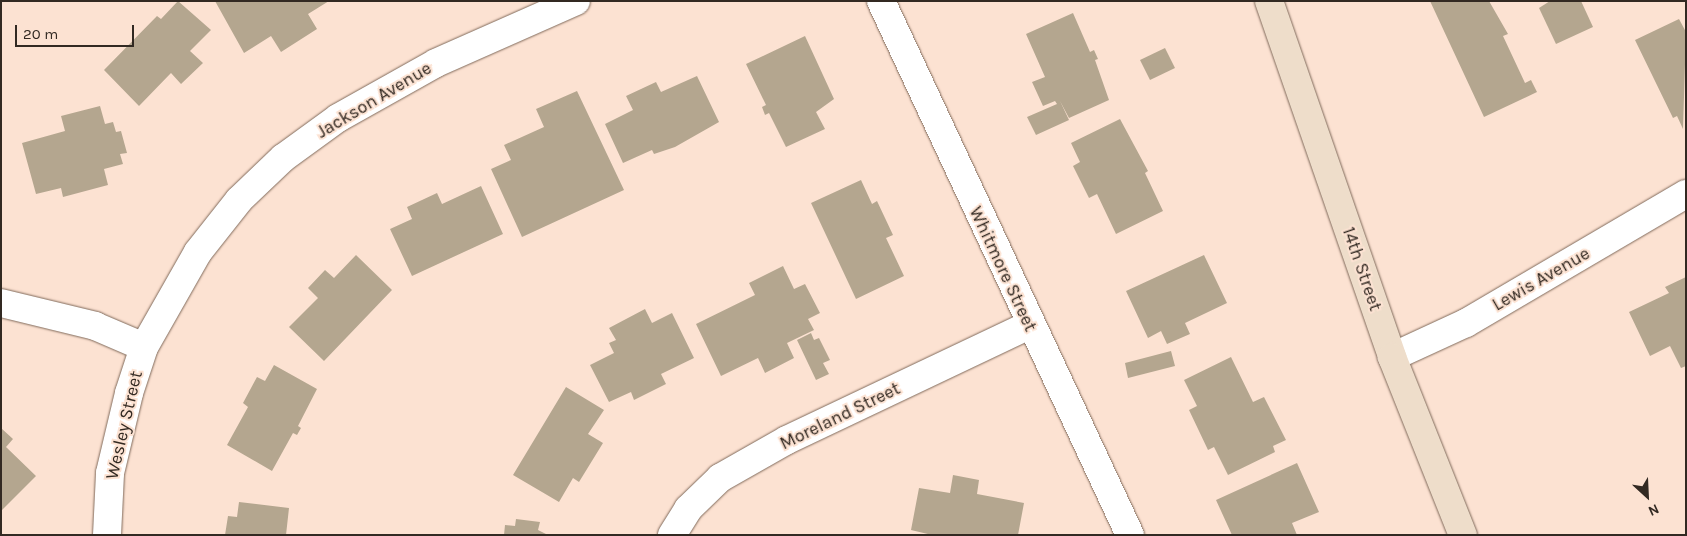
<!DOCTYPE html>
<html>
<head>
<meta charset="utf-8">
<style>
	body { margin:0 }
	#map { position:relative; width:1687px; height:536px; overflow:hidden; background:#fce2d2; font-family:Karla,sans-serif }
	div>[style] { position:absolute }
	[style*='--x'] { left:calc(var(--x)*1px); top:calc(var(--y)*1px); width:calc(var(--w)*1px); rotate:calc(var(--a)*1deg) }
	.building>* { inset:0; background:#b4a68f }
	.roads { filter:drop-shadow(0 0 1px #806a5b) drop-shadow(0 0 1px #806a5b) }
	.street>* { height:28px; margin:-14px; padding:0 14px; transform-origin:14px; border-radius:14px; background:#fff }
	.secondary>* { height:28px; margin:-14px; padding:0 14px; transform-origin:14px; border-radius:14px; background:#eeddca }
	span { translate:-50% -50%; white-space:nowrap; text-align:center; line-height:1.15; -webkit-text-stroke:4px #fce2d2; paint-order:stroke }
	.street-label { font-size:18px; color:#322922 }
	.frame { position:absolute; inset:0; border:2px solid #322922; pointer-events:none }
	.north { position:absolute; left:1622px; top:471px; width:50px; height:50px; -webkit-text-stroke:4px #fce2d2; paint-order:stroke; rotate:155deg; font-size:14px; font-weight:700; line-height:20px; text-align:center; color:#322922 }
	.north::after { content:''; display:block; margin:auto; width:18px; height:22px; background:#322922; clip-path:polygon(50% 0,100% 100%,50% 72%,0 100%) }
	.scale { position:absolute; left:15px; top:25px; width:119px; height:22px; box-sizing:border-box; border:2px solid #322922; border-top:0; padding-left:6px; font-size:15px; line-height:18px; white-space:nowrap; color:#322922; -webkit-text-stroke:4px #fce2d2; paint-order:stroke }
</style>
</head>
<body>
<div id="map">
	<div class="building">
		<div style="clip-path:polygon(178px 1px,211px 30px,190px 51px,203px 63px,181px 84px,171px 73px,139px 106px,104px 70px,157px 16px,161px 19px)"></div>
		<div style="clip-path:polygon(215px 1px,329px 1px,308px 14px,317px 29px,281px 52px,271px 36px,244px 53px)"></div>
		<div style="clip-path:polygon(1430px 1px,1489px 1px,1508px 34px,1503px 36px,1525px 83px,1531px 80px,1537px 92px,1484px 117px)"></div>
		<div style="clip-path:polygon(1550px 1px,1581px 1px,1593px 27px,1556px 44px,1539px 8px)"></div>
		<div style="clip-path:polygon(1073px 13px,1090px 52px,1094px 50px,1098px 59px,1095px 60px,1109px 100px,1069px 118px,1060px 101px,1069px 120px,1036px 135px,1027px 117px,1057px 104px,1055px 101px,1043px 106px,1032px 82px,1045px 77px,1026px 34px)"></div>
		<div style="clip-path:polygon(1679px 19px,1686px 32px,1683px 129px,1677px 116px,1673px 118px,1635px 40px)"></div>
		<div style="clip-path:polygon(805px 36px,834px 99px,816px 112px,825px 129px,786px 147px,769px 113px,765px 115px,762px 107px,766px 105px,746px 64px)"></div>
		<div style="clip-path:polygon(1165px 48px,1175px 68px,1150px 80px,1140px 60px)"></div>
		<div style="clip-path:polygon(697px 76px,719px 122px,675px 147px,654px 154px,652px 150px,623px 163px,605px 124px,633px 110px,626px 96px,656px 82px,661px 92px)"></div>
		<div style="clip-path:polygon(577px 91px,624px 190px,522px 237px,491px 169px,511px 160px,504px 145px,544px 127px,536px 109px)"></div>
		<div style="clip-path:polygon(100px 106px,105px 124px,113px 122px,116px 132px,121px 131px,127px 153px,120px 154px,123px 164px,104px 169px,108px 185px,63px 197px,61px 188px,36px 194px,22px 143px,65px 131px,61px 116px)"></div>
		<div style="clip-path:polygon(1120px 119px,1148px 171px,1145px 173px,1163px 211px,1116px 234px,1097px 194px,1089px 198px,1073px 166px,1080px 162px,1071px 143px)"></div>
		<div style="clip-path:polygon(861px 180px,872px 204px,877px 201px,893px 235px,886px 238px,904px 276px,856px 299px,811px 203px)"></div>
		<div style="clip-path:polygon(481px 186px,503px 234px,412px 276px,390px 229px,412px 219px,407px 207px,437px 193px,442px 204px)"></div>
		<div style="clip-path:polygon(356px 255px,392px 290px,324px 361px,289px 327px,318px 298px,308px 288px,325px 270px,334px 278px)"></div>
		<div style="clip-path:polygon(1204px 255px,1227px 303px,1185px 323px,1190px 334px,1167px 344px,1161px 331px,1148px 338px,1126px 291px)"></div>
		<div style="clip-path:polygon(783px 266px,794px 289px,805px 284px,820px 313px,808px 319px,814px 330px,787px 343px,794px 358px,765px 373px,758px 358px,721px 376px,696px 324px,755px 295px,749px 283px)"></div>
		<div style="clip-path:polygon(1686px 277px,1686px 366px,1681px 368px,1670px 346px,1650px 356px,1629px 312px,1669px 293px,1665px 287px)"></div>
		<div style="clip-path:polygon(645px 309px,652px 323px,672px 313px,694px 358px,661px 374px,666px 384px,634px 400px,631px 392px,609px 402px,590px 365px,614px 353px,609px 343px,616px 340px,609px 328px)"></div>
		<div style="clip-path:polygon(811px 333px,814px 340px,819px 338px,830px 360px,823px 363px,829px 374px,816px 380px,797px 340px)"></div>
		<div style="clip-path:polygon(1171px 351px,1175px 366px,1128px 378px,1125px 363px)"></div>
		<div style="clip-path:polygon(1231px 357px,1253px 402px,1264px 397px,1286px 440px,1273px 446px,1275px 452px,1228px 475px,1214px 447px,1208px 450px,1189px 410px,1197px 406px,1184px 380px)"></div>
		<div style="clip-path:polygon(274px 365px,317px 389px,298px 426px,301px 428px,297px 435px,293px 433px,272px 471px,227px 445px,248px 407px,243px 403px,257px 377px,265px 381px)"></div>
		<div style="clip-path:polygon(566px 387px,604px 410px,588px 434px,603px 443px,579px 482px,573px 478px,559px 502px,513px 475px)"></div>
		<div style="clip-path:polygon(1px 428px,13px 439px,6px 447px,36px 476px,1px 511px)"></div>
		<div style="clip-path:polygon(1297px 463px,1319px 512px,1292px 523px,1297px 535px,1232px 535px,1216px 500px)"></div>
		<div style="clip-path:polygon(953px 475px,979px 480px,977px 494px,1024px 503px,1018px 535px,932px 535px,911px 530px,919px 488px,950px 493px)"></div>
		<div style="clip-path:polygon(239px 502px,289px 508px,286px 535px,225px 535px,228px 516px,237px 517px)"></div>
		<div style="clip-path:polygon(516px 519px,540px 522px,538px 530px,548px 535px,504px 535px,505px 525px,515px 526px)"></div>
	</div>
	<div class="roads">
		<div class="street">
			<div style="--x:881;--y:1;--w:589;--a:65"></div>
			<div style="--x:1;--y:303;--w:97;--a:13.7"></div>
			<div style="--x:95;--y:326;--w:53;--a:23.2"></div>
			<div style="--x:1392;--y:357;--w:81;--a:-24.7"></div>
			<div style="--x:1466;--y:323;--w:255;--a:-30.4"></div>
			<div style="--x:107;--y:535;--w:62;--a:-87.2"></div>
			<div style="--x:110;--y:473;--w:82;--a:-76.6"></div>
			<div style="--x:129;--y:393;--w:48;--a:-71.9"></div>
			<div style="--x:144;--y:347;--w:109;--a:-60.4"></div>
			<div style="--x:198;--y:252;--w:66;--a:-51.7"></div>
			<div style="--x:239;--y:200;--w:61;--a:-43.7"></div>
			<div style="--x:283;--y:158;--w:68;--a:-36"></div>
			<div style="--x:338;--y:118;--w:112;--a:-29.3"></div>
			<div style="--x:436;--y:63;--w:153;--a:-23.9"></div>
			<div style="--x:672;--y:535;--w:31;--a:-58"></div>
			<div style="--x:688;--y:509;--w:45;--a:-44.1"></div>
			<div style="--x:720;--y:478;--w:77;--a:-29.6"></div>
			<div style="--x:787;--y:440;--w:268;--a:-25.4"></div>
		</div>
		<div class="secondary">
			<div style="--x:1269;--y:1;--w:377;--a:70.9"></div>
			<div style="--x:1392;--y:357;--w:192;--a:68.3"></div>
		</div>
	</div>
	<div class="street-label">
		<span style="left:374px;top:100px;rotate:-31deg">Jackson Avenue</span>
		<span style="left:1003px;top:269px;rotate:65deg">Whitmore Street</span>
		<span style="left:1362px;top:269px;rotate:71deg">14th Street</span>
		<span style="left:1541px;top:279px;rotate:-30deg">Lewis Avenue</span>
		<span style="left:840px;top:416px;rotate:-26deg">Moreland Street</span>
		<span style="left:124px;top:425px;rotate:-77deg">Wesley Street</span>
	</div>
	<div class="frame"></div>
	<div class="north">N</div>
	<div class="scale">20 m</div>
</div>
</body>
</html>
